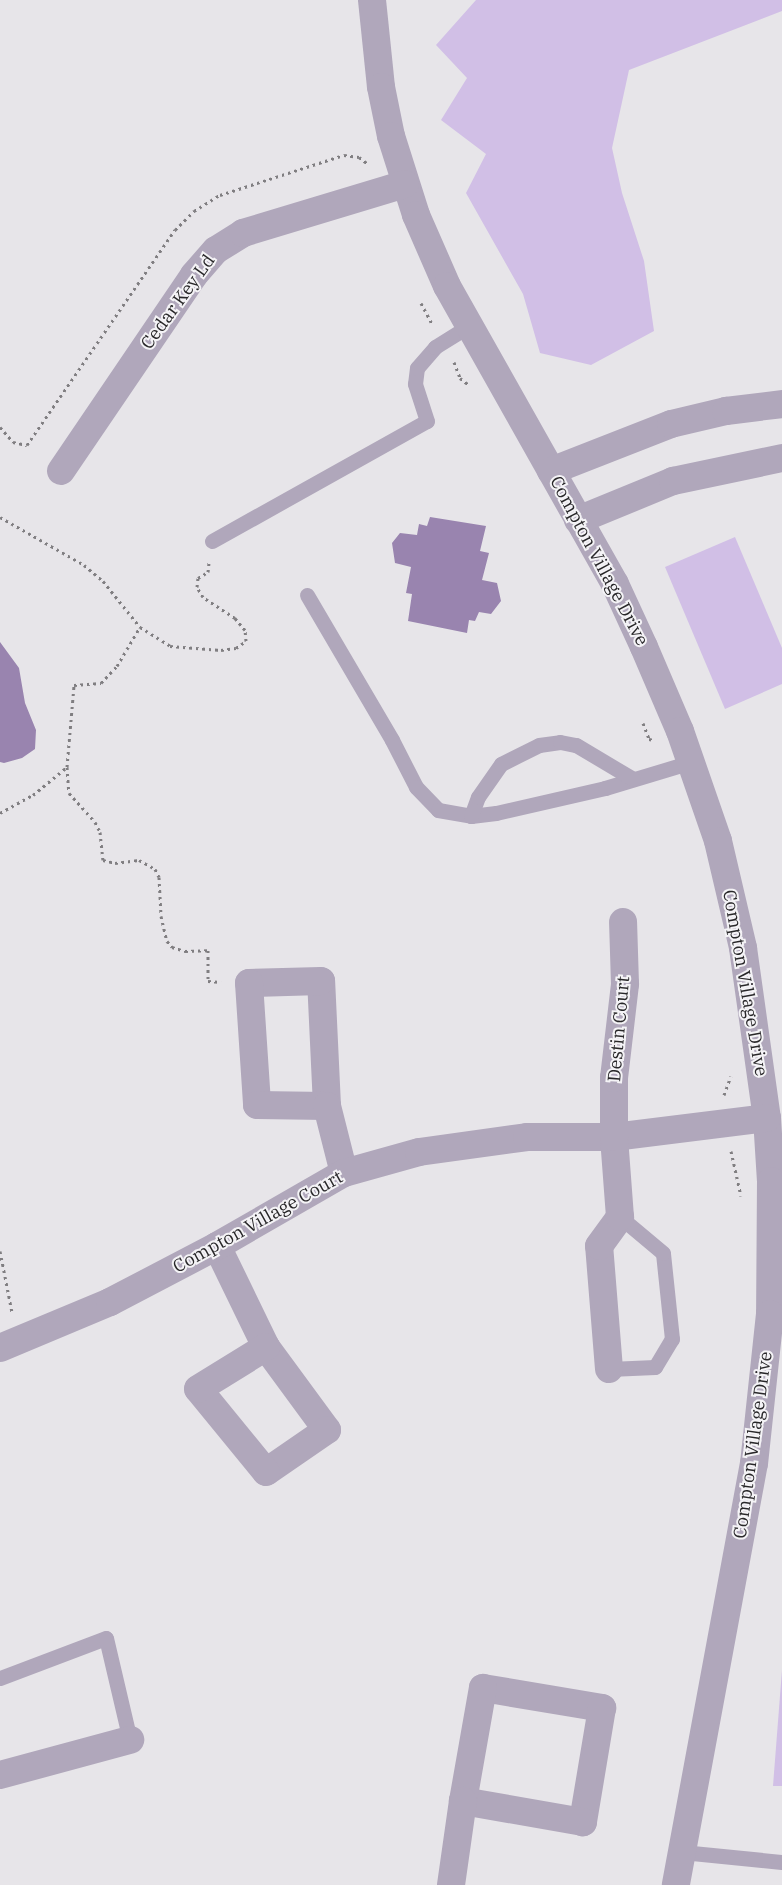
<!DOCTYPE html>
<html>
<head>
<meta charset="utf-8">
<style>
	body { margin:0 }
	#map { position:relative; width:782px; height:1885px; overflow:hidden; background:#e7e5e9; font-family:"IBM Plex Serif",serif }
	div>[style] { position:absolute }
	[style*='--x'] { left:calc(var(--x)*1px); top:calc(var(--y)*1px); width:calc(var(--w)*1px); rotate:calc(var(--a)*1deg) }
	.green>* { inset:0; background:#d1bfe6 }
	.water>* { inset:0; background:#9984af }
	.path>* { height:3px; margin-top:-1.5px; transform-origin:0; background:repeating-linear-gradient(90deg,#807e81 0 2.5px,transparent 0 6.5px) }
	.lane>* { height:15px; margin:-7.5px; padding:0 7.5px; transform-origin:7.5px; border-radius:7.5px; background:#b0a7bb }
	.street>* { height:28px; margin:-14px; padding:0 14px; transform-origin:14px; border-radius:14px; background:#b0a7bb }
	span { translate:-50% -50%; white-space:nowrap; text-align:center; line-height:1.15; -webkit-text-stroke:4px #f4f3f6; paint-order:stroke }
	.street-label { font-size:18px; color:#282729 }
</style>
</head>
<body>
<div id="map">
	<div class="green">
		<div style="clip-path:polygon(476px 0,782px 0,782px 11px,629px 70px,612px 148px,622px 193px,644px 261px,654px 331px,591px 365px,540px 353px,523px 294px,466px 193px,486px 154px,441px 120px,467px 78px,436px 45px)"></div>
		<div style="clip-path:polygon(735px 537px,782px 648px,782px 684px,725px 709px,665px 567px)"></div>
		<div style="clip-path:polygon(782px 1670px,782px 1786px,773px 1786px)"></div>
	</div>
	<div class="water">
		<div style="clip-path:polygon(430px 517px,486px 526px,480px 551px,489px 553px,482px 580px,497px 583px,501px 601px,491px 614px,479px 612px,475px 621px,469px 620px,467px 633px,408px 621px,412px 594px,406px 593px,411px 567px,395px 563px,392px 543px,400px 533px,417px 535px,419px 524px,427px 526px)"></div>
		<div style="clip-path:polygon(0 642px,19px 668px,25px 703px,36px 730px,35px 749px,22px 758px,4px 763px,0 762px)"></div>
	</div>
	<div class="path">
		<div style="--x:421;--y:303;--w:24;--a:62"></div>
		<div style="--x:454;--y:362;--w:17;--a:69"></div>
		<div style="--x:460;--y:378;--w:11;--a:38"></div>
		<div style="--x:0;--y:427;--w:20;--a:49"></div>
		<div style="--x:13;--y:442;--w:14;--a:12"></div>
		<div style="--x:27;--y:445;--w:261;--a:-55.5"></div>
		<div style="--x:175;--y:230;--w:27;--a:-45"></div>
		<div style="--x:194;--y:211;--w:31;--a:-32"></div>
		<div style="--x:220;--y:195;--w:130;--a:-17.9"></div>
		<div style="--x:344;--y:155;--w:15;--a:8"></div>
		<div style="--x:359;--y:157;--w:11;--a:38"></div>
		<div style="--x:0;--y:517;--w:97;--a:29.7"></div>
		<div style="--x:84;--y:565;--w:25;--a:40"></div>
		<div style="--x:103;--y:581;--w:59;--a:51.2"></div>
		<div style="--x:140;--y:627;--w:36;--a:32"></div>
		<div style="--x:170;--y:646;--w:51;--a:4.5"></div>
		<div style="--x:221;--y:650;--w:15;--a:-8"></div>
		<div style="--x:236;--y:648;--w:12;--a:-35"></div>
		<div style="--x:246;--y:641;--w:11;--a:-95"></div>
		<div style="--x:245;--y:630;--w:16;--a:-130"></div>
		<div style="--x:235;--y:618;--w:38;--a:-147"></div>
		<div style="--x:203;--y:597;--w:12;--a:-121"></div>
		<div style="--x:197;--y:587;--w:9;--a:-84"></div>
		<div style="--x:198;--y:578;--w:12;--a:-31"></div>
		<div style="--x:208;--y:572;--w:10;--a:-84"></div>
		<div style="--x:643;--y:723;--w:17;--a:69"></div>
		<div style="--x:649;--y:739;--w:5;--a:11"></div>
		<div style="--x:67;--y:767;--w:82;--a:-85.1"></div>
		<div style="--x:74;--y:685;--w:27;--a:-4"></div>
		<div style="--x:101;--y:683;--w:23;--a:-47"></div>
		<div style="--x:117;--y:666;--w:45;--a:-59.5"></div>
		<div style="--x:0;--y:813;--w:38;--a:-29"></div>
		<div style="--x:33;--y:795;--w:44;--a:-39.5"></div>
		<div style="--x:67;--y:767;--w:26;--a:86"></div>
		<div style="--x:69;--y:793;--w:39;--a:48"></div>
		<div style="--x:95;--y:822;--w:11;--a:63"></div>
		<div style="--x:100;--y:832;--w:28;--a:84"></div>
		<div style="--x:103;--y:860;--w:12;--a:14"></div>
		<div style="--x:115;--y:863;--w:24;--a:-7"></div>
		<div style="--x:139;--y:860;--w:18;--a:29"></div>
		<div style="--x:155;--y:869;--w:9;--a:63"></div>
		<div style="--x:159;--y:877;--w:39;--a:87"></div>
		<div style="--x:161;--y:916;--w:26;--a:77"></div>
		<div style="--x:167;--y:941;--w:8;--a:50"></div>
		<div style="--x:172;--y:947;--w:14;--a:17"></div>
		<div style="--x:185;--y:951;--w:23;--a:-2"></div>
		<div style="--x:208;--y:950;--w:31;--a:90"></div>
		<div style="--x:208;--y:981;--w:13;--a:4"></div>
		<div style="--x:724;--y:1095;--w:20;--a:-70"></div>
		<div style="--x:731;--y:1151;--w:46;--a:77.5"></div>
		<div style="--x:0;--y:1251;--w:62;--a:78.9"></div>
	</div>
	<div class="lane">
		<div style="--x:212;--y:541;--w:246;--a:-29.2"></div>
		<div style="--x:427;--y:421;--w:39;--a:-108"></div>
		<div style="--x:415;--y:384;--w:16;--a:-83"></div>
		<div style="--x:417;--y:368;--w:28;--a:-49"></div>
		<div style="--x:435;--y:347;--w:40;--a:-32"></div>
		<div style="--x:307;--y:595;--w:168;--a:59.6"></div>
		<div style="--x:392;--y:740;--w:53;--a:62.9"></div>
		<div style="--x:416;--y:787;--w:32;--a:46"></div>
		<div style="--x:438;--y:810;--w:34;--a:10"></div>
		<div style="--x:471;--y:816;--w:25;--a:-7"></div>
		<div style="--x:496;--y:813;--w:112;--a:-12.9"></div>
		<div style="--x:605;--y:788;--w:90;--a:-16.8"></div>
		<div style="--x:471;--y:816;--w:20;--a:-70"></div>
		<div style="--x:478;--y:797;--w:40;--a:-55.1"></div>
		<div style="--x:501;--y:764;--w:42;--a:-26.6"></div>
		<div style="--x:539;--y:745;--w:21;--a:-8"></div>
		<div style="--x:560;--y:742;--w:16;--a:11"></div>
		<div style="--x:576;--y:745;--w:66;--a:30.8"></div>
		<div style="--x:609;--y:1369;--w:46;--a:-2.5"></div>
		<div style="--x:655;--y:1367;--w:33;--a:-59"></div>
		<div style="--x:672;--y:1339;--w:86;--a:-96"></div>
		<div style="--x:663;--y:1253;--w:56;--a:-140.1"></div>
		<div style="--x:0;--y:1678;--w:113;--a:-20.7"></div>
		<div style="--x:106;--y:1638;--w:105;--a:76.8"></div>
		<div style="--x:682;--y:1852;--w:100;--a:5.7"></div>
	</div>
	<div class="street">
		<div style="--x:372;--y:0;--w:87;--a:84.1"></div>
		<div style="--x:381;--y:87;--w:50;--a:78.5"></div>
		<div style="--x:391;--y:136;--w:83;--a:72.4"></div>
		<div style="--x:416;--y:215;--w:77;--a:66.4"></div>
		<div style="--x:447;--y:286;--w:342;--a:60.6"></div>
		<div style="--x:615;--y:584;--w:69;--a:65.3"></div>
		<div style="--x:644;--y:647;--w:91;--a:66.8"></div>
		<div style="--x:680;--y:731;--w:116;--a:70.9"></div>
		<div style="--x:718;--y:841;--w:110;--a:76.8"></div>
		<div style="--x:743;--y:948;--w:172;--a:82"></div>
		<div style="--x:767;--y:1118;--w:63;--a:86.4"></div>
		<div style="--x:771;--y:1181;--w:133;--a:90.4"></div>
		<div style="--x:770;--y:1314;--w:150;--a:96.1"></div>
		<div style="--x:754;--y:1463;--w:429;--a:100.5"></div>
		<div style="--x:61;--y:471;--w:237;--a:-55.8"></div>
		<div style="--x:194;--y:275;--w:33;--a:-49"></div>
		<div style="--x:216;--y:250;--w:32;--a:-32"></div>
		<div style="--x:243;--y:233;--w:169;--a:-16.8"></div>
		<div style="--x:551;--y:471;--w:129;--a:-21.4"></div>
		<div style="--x:671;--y:424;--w:57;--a:-13.3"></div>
		<div style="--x:726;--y:411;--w:56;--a:-7.1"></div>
		<div style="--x:578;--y:520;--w:103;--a:-22.3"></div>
		<div style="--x:673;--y:481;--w:111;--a:-11.9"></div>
		<div style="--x:327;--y:1106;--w:125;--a:-92.7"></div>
		<div style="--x:321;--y:981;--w:72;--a:178.4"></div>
		<div style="--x:249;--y:983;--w:122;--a:86.2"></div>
		<div style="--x:257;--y:1105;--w:70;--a:0.8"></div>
		<div style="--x:327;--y:1106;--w:69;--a:75.8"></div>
		<div style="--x:217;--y:1246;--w:112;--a:64.1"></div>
		<div style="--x:266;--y:1347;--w:103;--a:53.7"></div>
		<div style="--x:327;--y:1430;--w:74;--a:145.5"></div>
		<div style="--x:266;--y:1472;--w:107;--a:-129.3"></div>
		<div style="--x:198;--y:1389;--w:80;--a:-31.7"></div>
		<div style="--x:0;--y:1348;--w:119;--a:-22.7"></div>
		<div style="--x:110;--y:1302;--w:121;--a:-27.6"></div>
		<div style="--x:217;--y:1246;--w:146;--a:-29.9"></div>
		<div style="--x:344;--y:1173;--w:78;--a:-15.6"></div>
		<div style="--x:419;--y:1152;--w:109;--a:-7.9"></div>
		<div style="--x:527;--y:1137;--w:87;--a:0"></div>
		<div style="--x:614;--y:1137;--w:154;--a:-7.1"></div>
		<div style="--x:609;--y:1369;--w:123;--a:-94.6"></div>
		<div style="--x:599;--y:1246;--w:36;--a:-54"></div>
		<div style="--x:620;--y:1217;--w:80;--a:-94.3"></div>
		<div style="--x:614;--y:1137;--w:59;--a:-90"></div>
		<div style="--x:614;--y:1078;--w:95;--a:-83.3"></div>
		<div style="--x:625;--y:984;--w:62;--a:-91.8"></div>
		<div style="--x:483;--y:1688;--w:121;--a:9.5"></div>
		<div style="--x:602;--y:1708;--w:116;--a:99.5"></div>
		<div style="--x:583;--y:1822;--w:122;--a:-170.1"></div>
		<div style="--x:463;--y:1801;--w:115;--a:-80"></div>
		<div style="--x:0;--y:1775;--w:135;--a:-15.1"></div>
		<div style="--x:451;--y:1885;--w:85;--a:-81.9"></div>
	</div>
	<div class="street-label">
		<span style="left:178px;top:302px;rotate:-54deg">Cedar Key Ld</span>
		<span style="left:599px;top:561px;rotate:62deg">Compton Village Drive</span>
		<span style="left:745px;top:983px;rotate:80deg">Compton Village Drive</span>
		<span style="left:619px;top:1029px;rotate:-85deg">Destin Court</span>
		<span style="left:258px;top:1222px;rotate:-29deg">Compton Village Court</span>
		<span style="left:753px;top:1445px;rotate:-82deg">Compton Village Drive</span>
	</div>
</div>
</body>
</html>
